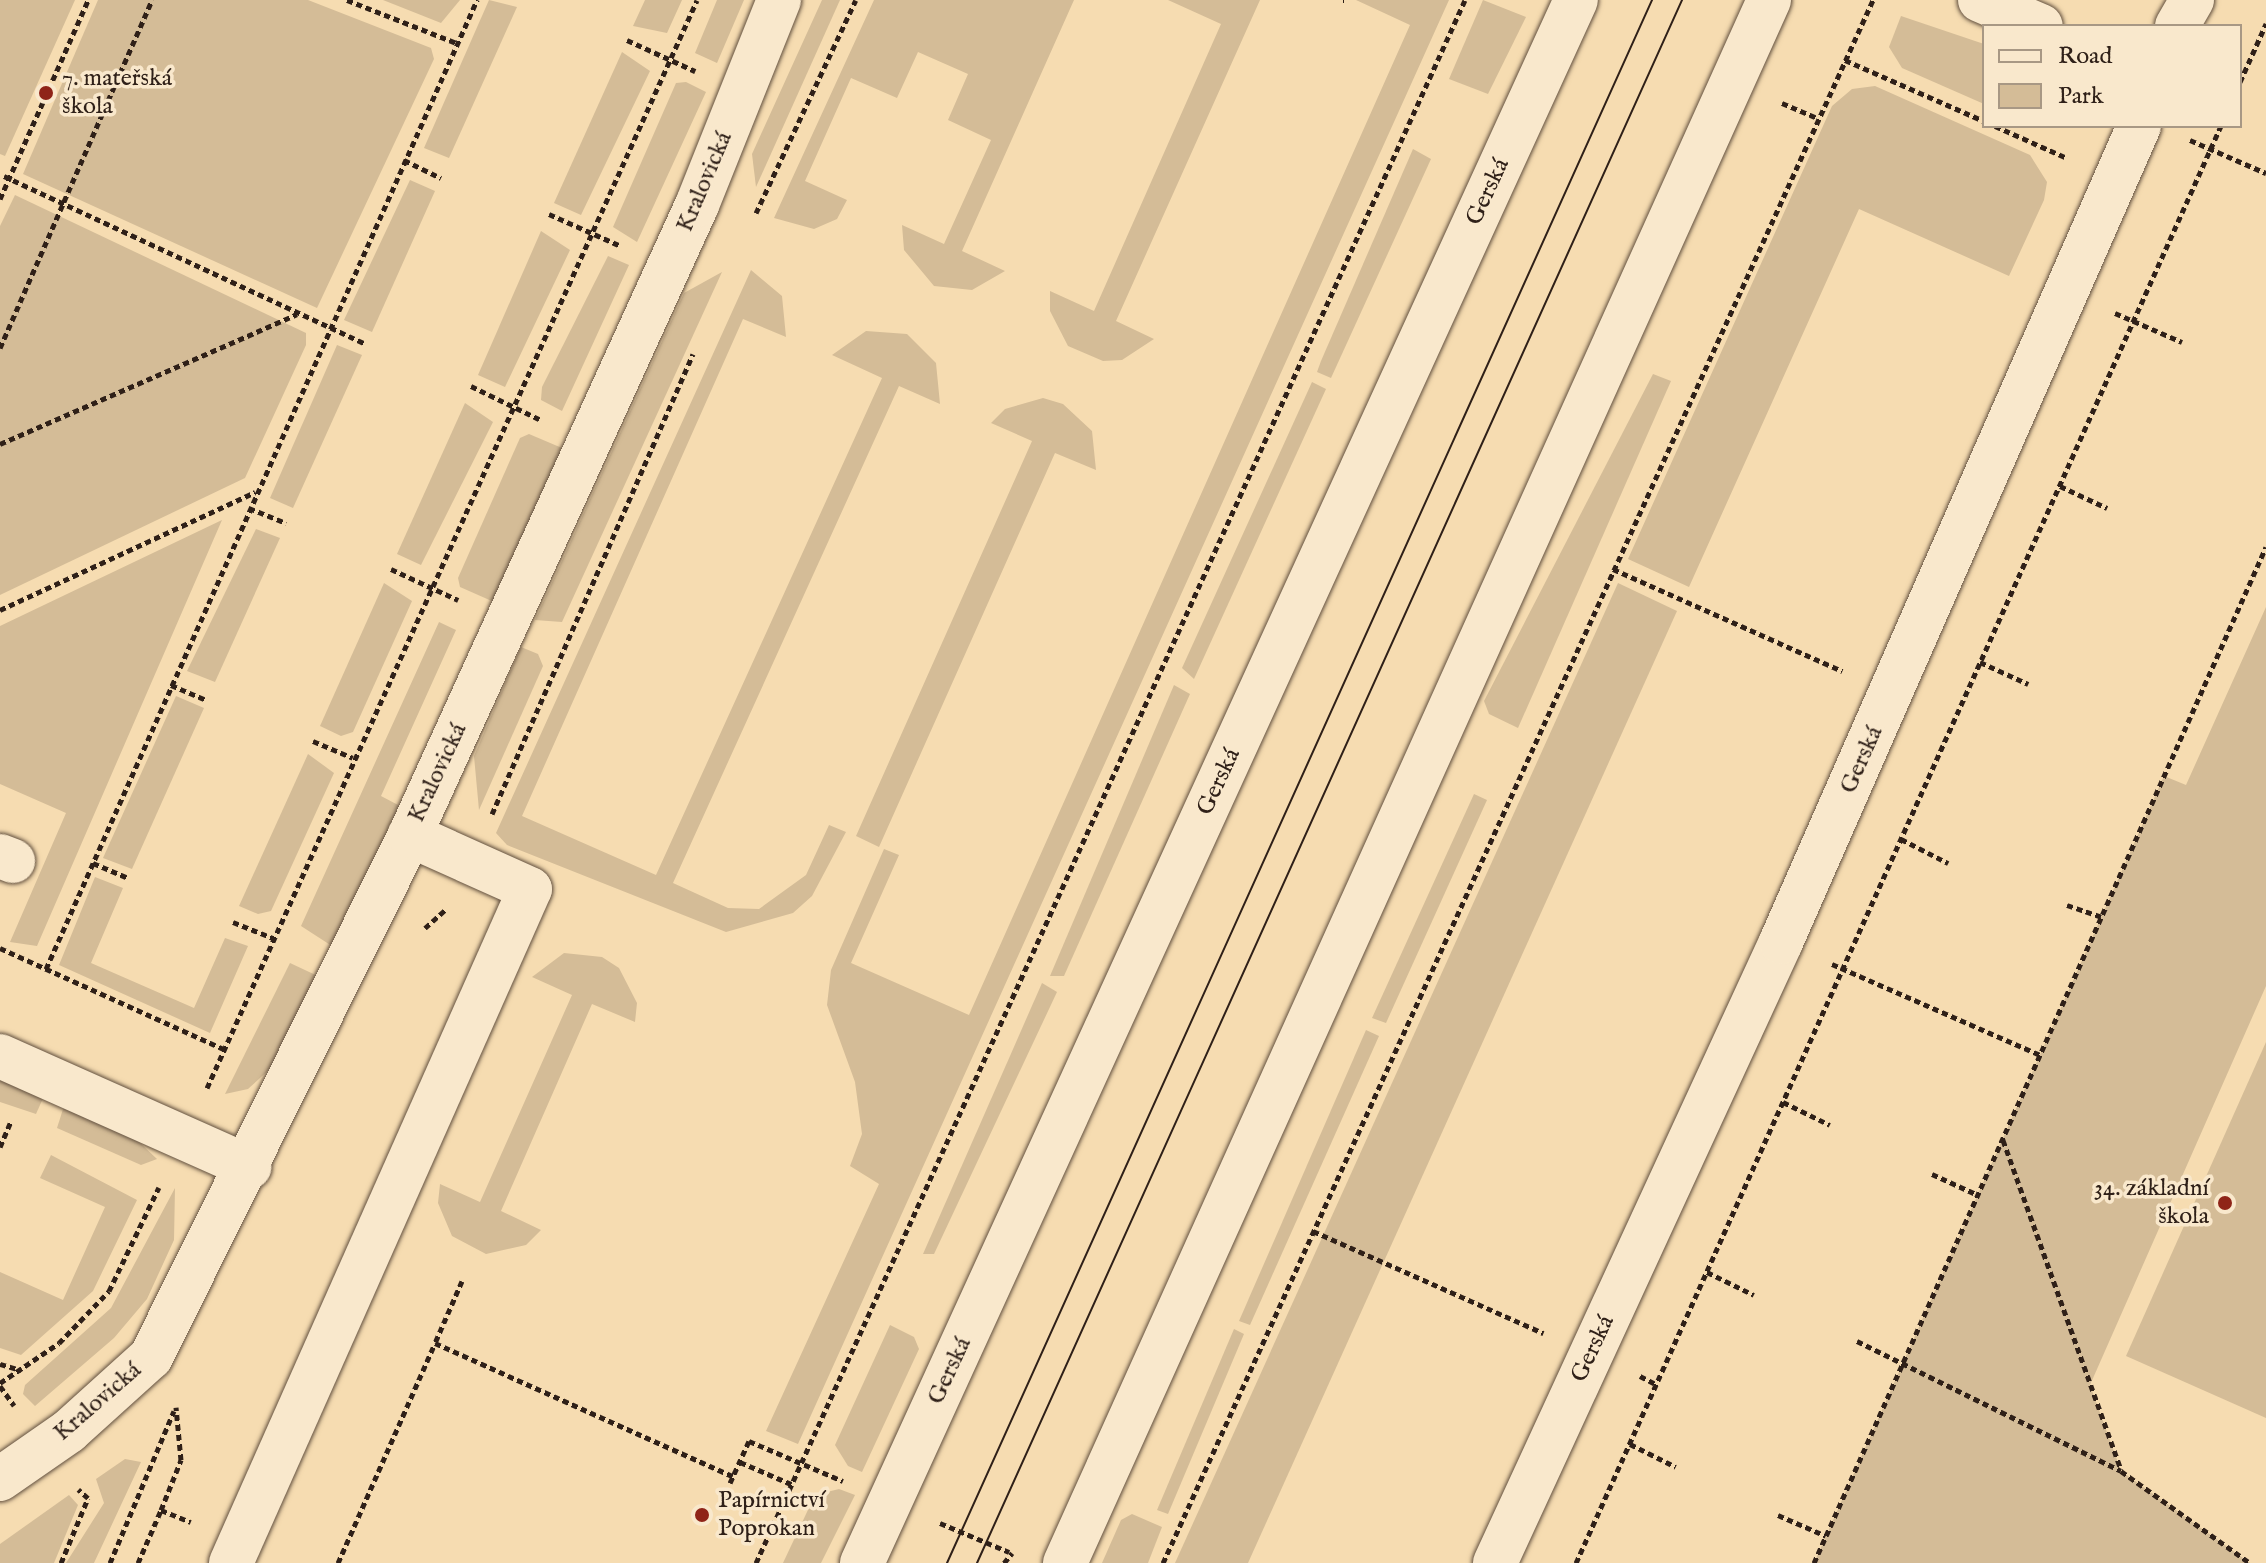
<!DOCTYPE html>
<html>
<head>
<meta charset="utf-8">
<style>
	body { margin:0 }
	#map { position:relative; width:2266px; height:1563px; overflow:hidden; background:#f6dcb1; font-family:"IM FELL English",serif }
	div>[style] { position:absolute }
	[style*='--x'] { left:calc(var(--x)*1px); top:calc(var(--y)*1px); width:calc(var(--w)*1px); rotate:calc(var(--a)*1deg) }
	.green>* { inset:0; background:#d4bc97 }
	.path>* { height:5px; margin-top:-2.5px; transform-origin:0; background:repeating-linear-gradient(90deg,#2f2018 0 6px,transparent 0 10px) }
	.roads { filter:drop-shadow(0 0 2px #614f3e) drop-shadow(0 0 2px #614f3e) }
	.minor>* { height:44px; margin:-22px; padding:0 22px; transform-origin:22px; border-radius:22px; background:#f9e8cc }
	.tram>* { height:2px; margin:-1px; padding:0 1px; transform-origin:1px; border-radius:1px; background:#2f2018 }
	.dots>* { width:22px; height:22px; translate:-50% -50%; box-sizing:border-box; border:4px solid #f9e8cc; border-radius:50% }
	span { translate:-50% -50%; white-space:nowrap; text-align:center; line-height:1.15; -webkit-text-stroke:7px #f9e8cc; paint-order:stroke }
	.poi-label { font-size:24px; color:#2f2018 }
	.left { translate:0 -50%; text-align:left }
	.right { translate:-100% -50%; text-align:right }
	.street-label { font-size:24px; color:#2f2018 }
	.legend { position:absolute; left:1982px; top:24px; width:260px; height:104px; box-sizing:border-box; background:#f9e8cc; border:2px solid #a89884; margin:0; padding:10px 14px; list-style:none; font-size:24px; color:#2f2018 }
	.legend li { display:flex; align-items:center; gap:16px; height:40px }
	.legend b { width:40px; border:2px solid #a89884 }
</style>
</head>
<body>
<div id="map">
	<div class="green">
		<div style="clip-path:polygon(0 0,75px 0,5px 156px,0 154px)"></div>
		<div style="clip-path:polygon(98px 0,308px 0,431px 48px,434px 59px,317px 308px,23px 174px)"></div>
		<div style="clip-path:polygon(383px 0,460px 0,441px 23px)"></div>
		<div style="clip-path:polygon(489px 0,517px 7px,449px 158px,424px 148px)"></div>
		<div style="clip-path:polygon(645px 0,682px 0,667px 33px,633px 26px)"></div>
		<div style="clip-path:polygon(717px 0,744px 0,717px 63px,695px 53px)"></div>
		<div style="clip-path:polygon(822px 0,840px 0,756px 187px,752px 154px)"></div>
		<div style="clip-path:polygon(874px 0,1074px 0,962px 251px,1005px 271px,972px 290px,934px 286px,904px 250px,902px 225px,944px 244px,991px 140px,948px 120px,968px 74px,918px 52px,897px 98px,851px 78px,805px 181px,847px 200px,837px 219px,814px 229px,774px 218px)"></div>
		<div style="clip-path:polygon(1168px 0,1260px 0,1116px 321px,1154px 339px,1122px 360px,1103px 361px,1068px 346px,1050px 311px,1050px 291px,1094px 311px,1221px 24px)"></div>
		<div style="clip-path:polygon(1356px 0,1449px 0,798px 1444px,766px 1431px,879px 1184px,850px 1166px,862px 1134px,855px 1082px,827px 1005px,831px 970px,884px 849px,899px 855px,851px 963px,969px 1015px,1410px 25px)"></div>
		<div style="clip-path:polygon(1483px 0,1526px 17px,1488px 94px,1449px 79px)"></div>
		<div style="clip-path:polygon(1901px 16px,1984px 44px,1984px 104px,1902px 68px,1889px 47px)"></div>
		<div style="clip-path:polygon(622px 52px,650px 71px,581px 215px,554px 203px)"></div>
		<div style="clip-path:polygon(686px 82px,706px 92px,637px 242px,613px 227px,676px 83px)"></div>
		<div style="clip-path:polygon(1875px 86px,2030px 155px,2047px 182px,2044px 200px,2009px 276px,1859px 209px,1689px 587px,1628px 559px,1832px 106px,1852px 89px)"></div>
		<div style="clip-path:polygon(1413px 149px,1431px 159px,1331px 378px,1317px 372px,1321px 361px)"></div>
		<div style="clip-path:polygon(410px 180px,435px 191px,372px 332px,344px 320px)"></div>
		<div style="clip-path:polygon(15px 195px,306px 333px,306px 345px,245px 478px,0 595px,0 226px)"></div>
		<div style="clip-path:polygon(541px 231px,570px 250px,505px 387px,478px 375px)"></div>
		<div style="clip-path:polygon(608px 256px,629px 265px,562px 411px,541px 400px,542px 387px)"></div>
		<div style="clip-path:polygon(751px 270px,782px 296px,786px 337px,743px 319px,522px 816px,656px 875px,882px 378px,832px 355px,866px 331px,907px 334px,936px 363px,940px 404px,899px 386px,673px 883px,728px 908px,759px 909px,806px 875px,829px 825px,846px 832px,812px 896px,793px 913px,726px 932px,507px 845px,496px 833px)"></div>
		<div style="clip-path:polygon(722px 272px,562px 622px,535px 620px,684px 293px)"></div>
		<div style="clip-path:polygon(337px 345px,362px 355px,293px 508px,270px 498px)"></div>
		<div style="clip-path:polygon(1653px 374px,1671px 381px,1518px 728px,1489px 714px,1484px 701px)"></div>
		<div style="clip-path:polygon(1312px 382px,1326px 389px,1194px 679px,1182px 668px)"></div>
		<div style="clip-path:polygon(1043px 398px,1063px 404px,1092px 431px,1096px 470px,1055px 453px,879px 847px,856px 836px,1032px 441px,991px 423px,1005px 409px)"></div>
		<div style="clip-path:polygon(465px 403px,493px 422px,421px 565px,397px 554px)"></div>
		<div style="clip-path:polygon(529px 434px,562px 448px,494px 602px,460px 587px,458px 578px,520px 438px)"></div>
		<div style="clip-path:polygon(222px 520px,37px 946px,10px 942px,66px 813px,0 784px,0 626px)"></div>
		<div style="clip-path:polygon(256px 529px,280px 538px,215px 682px,187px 671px)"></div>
		<div style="clip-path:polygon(384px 583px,412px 601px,353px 732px,341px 736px,320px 726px)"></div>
		<div style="clip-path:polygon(1618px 583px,1677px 611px,1248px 1563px,1175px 1563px)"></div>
		<div style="clip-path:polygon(2266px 607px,2266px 986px,2090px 1385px,2121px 1471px,2250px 1563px,1814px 1563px,2164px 776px,2186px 785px)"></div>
		<div style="clip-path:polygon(439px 622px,456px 630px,381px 796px,400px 806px,335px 948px,301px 926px)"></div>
		<div style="clip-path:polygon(521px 647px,538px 654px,543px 666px,479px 810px,474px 756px)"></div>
		<div style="clip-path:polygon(1174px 685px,1190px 694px,1064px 976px,1050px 976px)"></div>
		<div style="clip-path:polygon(176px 696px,204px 708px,132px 869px,103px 858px)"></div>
		<div style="clip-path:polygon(308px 754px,334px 773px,271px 911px,258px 914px,239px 906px)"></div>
		<div style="clip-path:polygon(1474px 794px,1487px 800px,1386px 1023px,1372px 1018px)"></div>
		<div style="clip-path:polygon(95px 877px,123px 888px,91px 963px,194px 1008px,225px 938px,248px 946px,210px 1033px,59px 965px)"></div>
		<div style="clip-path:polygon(564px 953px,602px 957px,619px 968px,637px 1003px,635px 1022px,592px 1004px,501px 1211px,541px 1230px,526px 1245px,486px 1254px,452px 1236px,438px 1203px,440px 1184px,480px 1202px,572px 995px,532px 977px)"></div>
		<div style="clip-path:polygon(290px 963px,322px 978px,284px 1056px,248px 1089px,225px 1094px)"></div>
		<div style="clip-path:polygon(1042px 983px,1057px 992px,934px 1254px,923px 1254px)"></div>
		<div style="clip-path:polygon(1366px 1030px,1379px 1036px,1250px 1325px,1239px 1321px)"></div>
		<div style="clip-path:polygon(2266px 1042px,2266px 1418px,2126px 1356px)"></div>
		<div style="clip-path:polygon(0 1075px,44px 1096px,36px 1114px,0 1102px)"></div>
		<div style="clip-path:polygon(64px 1106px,138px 1141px,157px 1159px,141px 1165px,57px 1128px)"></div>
		<div style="clip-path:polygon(51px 1155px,137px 1200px,93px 1291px,21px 1355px,0 1348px,0 1272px,63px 1300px,105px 1207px,40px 1178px)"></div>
		<div style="clip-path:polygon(175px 1188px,174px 1240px,147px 1299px,114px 1338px,35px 1406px,23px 1394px,25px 1385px,111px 1308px)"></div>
		<div style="clip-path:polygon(890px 1325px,914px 1337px,919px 1349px,862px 1472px,848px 1466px,835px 1445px)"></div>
		<div style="clip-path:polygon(1234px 1329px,1244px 1334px,1168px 1514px,1157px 1510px)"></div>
		<div style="clip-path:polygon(125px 1459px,141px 1462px,94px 1563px,66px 1563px,104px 1503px,96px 1479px)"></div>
		<div style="clip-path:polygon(839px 1489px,855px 1495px,821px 1563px,783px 1563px,815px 1495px)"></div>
		<div style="clip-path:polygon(69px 1495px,78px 1505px,54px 1563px,0 1563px,0 1544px)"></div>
		<div style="clip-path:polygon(1132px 1514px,1162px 1527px,1148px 1563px,1102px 1563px,1121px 1520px)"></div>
	</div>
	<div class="path">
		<div style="--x:347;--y:0;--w:118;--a:21.4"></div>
		<div style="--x:1343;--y:0;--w:1;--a:0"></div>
		<div style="--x:627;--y:40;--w:75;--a:24.5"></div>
		<div style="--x:1845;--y:60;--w:152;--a:23.7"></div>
		<div style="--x:2240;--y:82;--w:64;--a:-65.9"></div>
		<div style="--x:1782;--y:103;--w:39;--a:23"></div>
		<div style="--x:1995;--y:126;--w:77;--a:23.9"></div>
		<div style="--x:2190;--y:140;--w:83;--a:23.5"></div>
		<div style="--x:404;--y:160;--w:41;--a:25.9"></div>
		<div style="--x:4;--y:176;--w:399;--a:24.9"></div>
		<div style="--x:0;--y:199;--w:218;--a:-66.1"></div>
		<div style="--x:756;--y:213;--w:235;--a:-64.9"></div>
		<div style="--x:549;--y:214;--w:79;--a:24"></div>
		<div style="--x:2115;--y:313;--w:73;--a:23.4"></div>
		<div style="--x:0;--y:348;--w:380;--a:-66.4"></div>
		<div style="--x:471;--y:386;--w:76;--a:25.9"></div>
		<div style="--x:0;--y:444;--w:324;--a:-23.6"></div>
		<div style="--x:2060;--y:486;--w:52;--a:25.1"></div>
		<div style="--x:249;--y:508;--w:40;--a:22"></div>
		<div style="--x:391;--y:569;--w:74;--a:24.8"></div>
		<div style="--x:1613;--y:569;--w:251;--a:24"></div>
		<div style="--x:0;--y:610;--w:281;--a:-24.8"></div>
		<div style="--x:1980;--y:662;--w:53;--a:24.6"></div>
		<div style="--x:171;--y:685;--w:39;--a:23"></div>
		<div style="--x:313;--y:741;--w:43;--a:23"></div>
		<div style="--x:492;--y:814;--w:502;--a:-66.4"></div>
		<div style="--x:1901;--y:839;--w:53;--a:27.1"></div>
		<div style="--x:93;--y:863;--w:38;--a:23"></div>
		<div style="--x:2067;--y:905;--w:36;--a:19"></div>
		<div style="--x:233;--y:922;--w:43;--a:21.8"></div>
		<div style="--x:425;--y:928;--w:28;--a:-42"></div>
		<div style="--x:0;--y:948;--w:246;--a:24.3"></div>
		<div style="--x:1832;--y:964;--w:227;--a:23.6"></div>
		<div style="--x:46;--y:969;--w:1061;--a:-66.02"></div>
		<div style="--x:207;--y:1088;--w:1193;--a:-65.75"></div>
		<div style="--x:1783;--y:1102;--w:52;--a:26.1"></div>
		<div style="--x:2003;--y:1140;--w:350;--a:70.3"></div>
		<div style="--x:0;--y:1147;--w:28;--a:-67"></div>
		<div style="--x:1932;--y:1174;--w:51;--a:24.5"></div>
		<div style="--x:1313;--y:1231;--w:252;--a:23.9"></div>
		<div style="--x:1707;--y:1272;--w:52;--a:26.1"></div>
		<div style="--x:462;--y:1281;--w:68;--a:113.5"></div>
		<div style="--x:435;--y:1343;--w:326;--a:24.1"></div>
		<div style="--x:1857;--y:1341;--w:294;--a:26.2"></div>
		<div style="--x:2121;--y:1471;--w:158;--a:35.5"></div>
		<div style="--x:0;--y:1364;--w:22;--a:16"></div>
		<div style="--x:1640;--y:1376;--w:18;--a:27"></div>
		<div style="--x:0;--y:1383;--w:71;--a:-34.1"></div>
		<div style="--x:59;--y:1343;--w:72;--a:-46.1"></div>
		<div style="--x:109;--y:1291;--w:115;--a:-64.3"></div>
		<div style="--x:0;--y:1386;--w:24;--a:54"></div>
		<div style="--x:1630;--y:1444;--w:51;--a:26.6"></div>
		<div style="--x:740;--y:1462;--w:56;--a:23.3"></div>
		<div style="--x:730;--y:1483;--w:46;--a:-65.7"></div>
		<div style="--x:749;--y:1441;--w:102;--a:23.1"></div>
		<div style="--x:161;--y:1510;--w:54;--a:-68.2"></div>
		<div style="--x:181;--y:1460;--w:53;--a:-95.4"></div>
		<div style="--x:1778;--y:1515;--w:52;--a:23.6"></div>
		<div style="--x:940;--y:1523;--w:75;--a:22.8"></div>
		<div style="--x:61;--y:1563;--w:70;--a:-67.4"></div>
		<div style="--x:88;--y:1498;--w:13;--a:-138"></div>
		<div style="--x:110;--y:1563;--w:165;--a:-67.2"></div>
		<div style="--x:138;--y:1563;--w:58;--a:-66.5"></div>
		<div style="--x:161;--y:1510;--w:32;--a:22"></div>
		<div style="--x:338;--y:1563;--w:240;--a:-66.2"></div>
		<div style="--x:756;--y:1563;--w:1716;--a:-65.6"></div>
		<div style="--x:1004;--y:1563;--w:13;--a:-51"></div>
		<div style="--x:1163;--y:1563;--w:1717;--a:-65.57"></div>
		<div style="--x:1576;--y:1563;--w:1575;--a:-65.83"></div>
		<div style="--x:1814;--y:1563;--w:1112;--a:-66.02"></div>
	</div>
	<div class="roads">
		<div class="minor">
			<div style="--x:1980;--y:0;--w:66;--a:23.1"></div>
			<div style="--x:2177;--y:26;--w:30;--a:-60"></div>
			<div style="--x:0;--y:856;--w:14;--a:21"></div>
			<div style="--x:0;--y:1056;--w:273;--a:24"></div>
			<div style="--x:0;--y:1479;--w:84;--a:-34.8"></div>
			<div style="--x:69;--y:1431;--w:110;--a:-42.1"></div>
			<div style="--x:151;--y:1357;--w:583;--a:-63.61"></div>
			<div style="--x:410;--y:835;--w:692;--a:-65.51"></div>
			<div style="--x:697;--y:205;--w:221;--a:-68.2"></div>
			<div style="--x:231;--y:1563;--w:737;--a:-66.08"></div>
			<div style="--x:530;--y:889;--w:132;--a:-155.8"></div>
			<div style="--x:862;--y:1563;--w:1718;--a:-65.45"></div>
			<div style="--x:1065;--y:1563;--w:1714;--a:-65.75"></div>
			<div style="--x:1495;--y:1563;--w:684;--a:-65.27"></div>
			<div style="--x:1781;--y:942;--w:891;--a:-66.31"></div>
		</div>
	</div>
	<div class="tram">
		<div style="--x:947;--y:1563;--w:1715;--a:-65.72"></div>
		<div style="--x:977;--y:1563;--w:1715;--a:-65.72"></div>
	</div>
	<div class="dots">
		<div style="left:46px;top:93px;background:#8f2418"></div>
		<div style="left:2225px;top:1203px;background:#8f2418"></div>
		<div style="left:702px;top:1515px;background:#8f2418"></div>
	</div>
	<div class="poi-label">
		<span class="left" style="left:62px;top:93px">7. mateřská<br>škola</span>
		<span class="right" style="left:2209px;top:1203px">34. základní<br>škola</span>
		<span class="left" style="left:718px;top:1515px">Papírnictví<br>Poprokan</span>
	</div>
	<div class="street-label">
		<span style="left:705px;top:182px;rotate:-67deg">Kralovická</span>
		<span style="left:1488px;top:192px;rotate:-65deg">Gerská</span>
		<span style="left:1862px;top:760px;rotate:-66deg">Gerská</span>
		<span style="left:438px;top:773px;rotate:-65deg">Kralovická</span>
		<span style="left:1219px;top:782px;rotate:-65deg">Gerská</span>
		<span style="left:1593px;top:1349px;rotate:-65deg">Gerská</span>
		<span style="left:950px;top:1371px;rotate:-65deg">Gerská</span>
		<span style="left:98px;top:1402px;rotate:-41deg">Kralovická</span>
	</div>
	<ul class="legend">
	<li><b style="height:10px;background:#f9e8cc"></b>Road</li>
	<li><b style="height:22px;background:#d4bc97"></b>Park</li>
	</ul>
</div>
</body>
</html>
